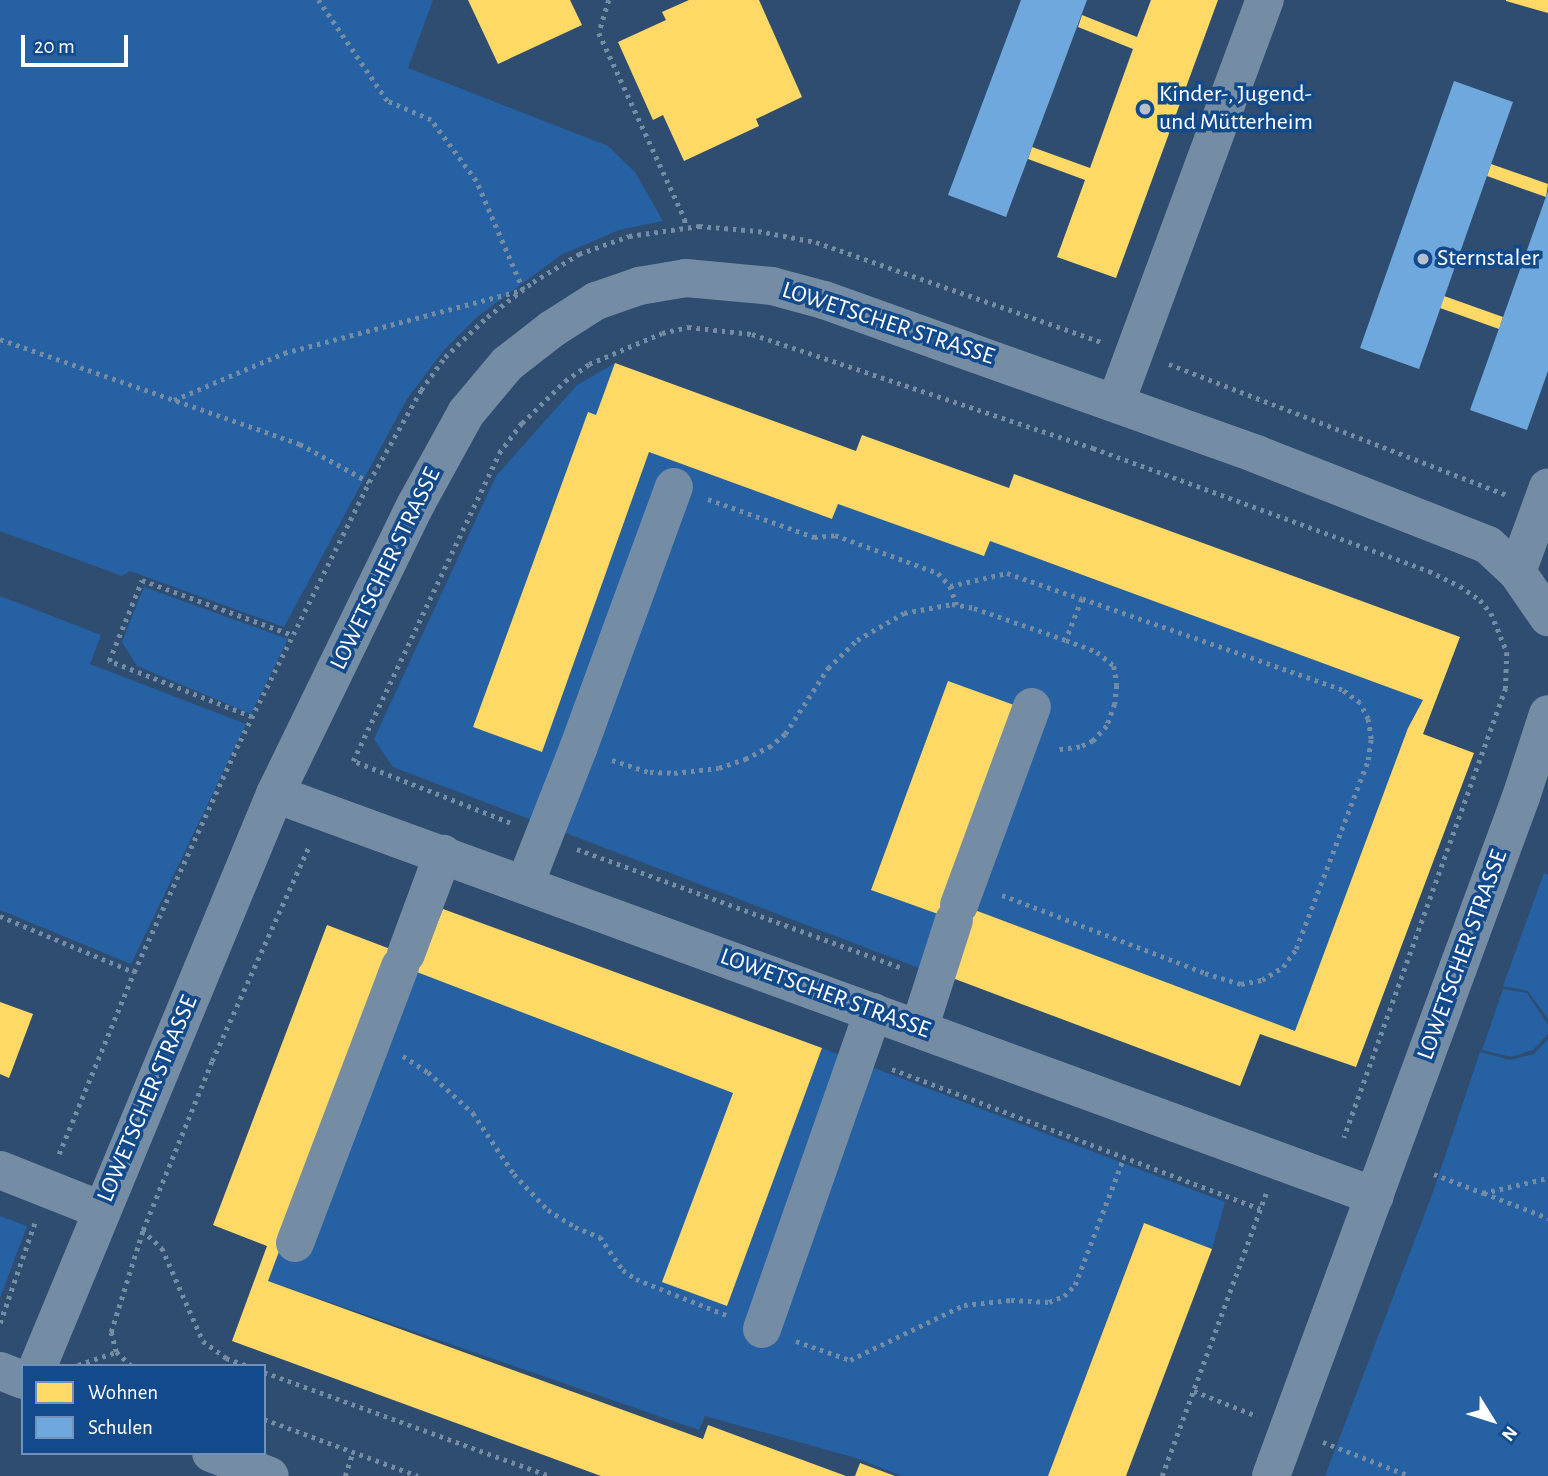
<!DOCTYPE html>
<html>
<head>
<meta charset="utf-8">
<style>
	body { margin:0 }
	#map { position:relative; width:1548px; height:1476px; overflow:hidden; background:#2e4d71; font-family:"Alegreya Sans",sans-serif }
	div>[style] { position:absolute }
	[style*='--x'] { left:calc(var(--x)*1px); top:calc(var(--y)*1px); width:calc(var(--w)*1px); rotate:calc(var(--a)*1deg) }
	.green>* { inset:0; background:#2661a3 }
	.homes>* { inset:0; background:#ffd966 }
	.schools>* { inset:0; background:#6fa8dc }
	.path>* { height:4.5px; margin-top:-2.25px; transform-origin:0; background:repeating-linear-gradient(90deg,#758ca5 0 3.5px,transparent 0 8.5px) }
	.minor>* { height:38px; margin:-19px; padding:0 19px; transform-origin:19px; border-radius:19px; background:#758ca5 }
	.dots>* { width:19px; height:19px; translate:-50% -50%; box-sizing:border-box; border:4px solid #134a8c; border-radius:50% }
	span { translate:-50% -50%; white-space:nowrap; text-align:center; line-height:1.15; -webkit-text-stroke:7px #134a8c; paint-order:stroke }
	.poi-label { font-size:24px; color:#fff }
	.left { translate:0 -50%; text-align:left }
	.street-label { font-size:24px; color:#fff }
	.legend { position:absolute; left:21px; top:1364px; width:245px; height:91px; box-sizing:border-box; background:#134a8c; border:2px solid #7192ba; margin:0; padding:9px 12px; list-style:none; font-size:21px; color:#fff }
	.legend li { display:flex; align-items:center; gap:14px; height:35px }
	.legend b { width:35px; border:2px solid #7192ba }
	.north { position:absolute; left:1457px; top:1385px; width:70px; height:70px; -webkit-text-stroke:5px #134a8c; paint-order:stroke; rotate:128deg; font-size:19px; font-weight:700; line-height:28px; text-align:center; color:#fff }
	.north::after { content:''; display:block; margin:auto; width:24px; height:32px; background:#fff; clip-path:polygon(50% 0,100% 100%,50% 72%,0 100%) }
	.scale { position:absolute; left:21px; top:35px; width:107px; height:32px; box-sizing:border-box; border:4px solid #fff; border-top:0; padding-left:9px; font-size:21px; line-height:24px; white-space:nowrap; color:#fff; -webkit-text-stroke:5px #134a8c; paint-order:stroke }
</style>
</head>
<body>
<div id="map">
	<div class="green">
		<div style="clip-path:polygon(0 0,433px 0,408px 68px,608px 146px,635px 172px,663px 221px,619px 230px,561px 255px,477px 317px,444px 350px,407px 399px,284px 627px,130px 571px,122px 576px,0 531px)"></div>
		<div style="clip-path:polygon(615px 363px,596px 415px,588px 413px,473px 727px,542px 752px,649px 452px,832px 519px,838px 504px,984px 555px,990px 541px,1423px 700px,1408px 728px,1295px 1031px,972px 909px,948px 682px,871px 889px,937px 914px,919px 968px,393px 767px,374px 739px,496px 476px,577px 385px)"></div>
		<div style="clip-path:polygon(144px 587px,288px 639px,251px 714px,137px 666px,122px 642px)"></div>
		<div style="clip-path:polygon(0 596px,101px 635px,90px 664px,246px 724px,131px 964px,0 910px)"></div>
		<div style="clip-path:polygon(1544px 873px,1548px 875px,1548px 1019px,1528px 991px,1503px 986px)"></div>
		<div style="clip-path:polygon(388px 961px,733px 1093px,663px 1282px,727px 1306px,822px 1048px,1225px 1202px,1212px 1249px,1143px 1224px,1048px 1476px,902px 1476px,856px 1458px,705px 1416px,699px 1430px,268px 1281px)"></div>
		<div style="clip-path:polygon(1503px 989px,1527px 993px,1548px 1025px,1548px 1034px,1533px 1050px,1511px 1057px,1482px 1050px)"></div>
		<div style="clip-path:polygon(1548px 1039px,1548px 1476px,1325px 1476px,1433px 1192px,1480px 1052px,1510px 1060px,1534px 1054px)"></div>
		<div style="clip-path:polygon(0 1216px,27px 1226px,0 1298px)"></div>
	</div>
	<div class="homes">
		<div style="clip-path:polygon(468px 0,570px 0,582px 25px,498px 64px)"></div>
		<div style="clip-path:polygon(689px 0,759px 0,802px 97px,756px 119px,759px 126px,684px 161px,663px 115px,653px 120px,618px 42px,666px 20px,662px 12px)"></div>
		<div style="clip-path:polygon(1151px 0,1218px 0,1116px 278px,1057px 257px,1085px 180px,1028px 159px,1032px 147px,1090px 168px,1133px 49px,1078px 27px,1082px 15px,1137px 37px)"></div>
		<div style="clip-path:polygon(1548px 0,1548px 13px,1506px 1px,1506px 0)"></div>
		<div style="clip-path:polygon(1491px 164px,1548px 184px,1546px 197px,1487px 176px)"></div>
		<div style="clip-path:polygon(1444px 296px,1503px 317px,1499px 329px,1440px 308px)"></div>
		<div style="clip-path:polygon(615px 363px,856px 451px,862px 435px,1009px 488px,1014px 474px,1460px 637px,1423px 734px,1474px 753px,1356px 1067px,1260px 1034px,1240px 1086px,947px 976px,966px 924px,871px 890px,948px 681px,1014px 705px,972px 909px,1295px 1031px,1408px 728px,1423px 700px,990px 541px,984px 556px,838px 504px,832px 519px,649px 452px,542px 752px,473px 727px,588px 412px,596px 415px)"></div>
		<div style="clip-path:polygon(443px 909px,822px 1048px,727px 1306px,662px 1282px,733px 1093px,388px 961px,268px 1281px,703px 1439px,708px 1425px,846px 1476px,601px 1476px,232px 1341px,267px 1246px,213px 1225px,327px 925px,422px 961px)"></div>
		<div style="clip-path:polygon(0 1002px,33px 1014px,9px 1078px,0 1074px)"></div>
		<div style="clip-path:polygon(1144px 1223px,1212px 1249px,1126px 1476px,1048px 1476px)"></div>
		<div style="clip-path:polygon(860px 1463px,895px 1476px,855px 1476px)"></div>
	</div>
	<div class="schools">
		<div style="clip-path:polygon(1021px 0,1087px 0,1006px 217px,948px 195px)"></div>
		<div style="clip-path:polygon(1454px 81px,1513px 102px,1419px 369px,1360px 348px)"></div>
		<div style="clip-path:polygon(1548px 191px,1548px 371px,1527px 430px,1470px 410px)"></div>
	</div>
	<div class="path">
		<div style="--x:609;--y:0;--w:34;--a:107"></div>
		<div style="--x:599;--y:33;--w:205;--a:65.2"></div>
		<div style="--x:685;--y:219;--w:7;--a:90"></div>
		<div style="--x:0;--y:339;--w:318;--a:19.3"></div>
		<div style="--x:300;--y:444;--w:79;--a:28.8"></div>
		<div style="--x:1169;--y:364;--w:362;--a:21.2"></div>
		<div style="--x:174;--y:400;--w:120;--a:-23.1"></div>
		<div style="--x:284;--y:353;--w:247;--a:-14.8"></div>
		<div style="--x:523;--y:290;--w:119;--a:-113.3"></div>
		<div style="--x:476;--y:181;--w:76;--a:-126.4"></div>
		<div style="--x:431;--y:120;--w:48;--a:-156.6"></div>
		<div style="--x:387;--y:101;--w:122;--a:-124.3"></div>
		<div style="--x:708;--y:499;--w:113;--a:19.7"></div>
		<div style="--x:814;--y:537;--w:21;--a:-5"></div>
		<div style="--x:835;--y:535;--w:110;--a:20.3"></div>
		<div style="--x:938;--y:573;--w:18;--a:47"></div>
		<div style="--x:950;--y:586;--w:20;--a:70"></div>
		<div style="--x:950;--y:586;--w:58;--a:-12.8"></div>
		<div style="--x:1007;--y:573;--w:79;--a:19.1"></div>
		<div style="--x:252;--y:717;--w:154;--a:-158.6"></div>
		<div style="--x:109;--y:661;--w:87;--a:-67.8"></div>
		<div style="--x:142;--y:580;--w:160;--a:20.1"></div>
		<div style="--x:612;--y:760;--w:40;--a:18"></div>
		<div style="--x:650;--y:772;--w:24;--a:2"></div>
		<div style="--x:674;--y:773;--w:45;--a:-6.3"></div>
		<div style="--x:719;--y:768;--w:28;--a:-19"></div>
		<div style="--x:745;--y:759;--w:27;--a:-27"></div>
		<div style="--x:769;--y:747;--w:21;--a:-39"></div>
		<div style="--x:785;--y:734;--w:79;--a:-56.9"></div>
		<div style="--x:828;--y:668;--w:40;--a:-44"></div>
		<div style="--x:857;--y:640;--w:54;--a:-29.9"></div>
		<div style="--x:904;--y:613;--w:49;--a:-10.6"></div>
		<div style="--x:952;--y:604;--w:22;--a:10"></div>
		<div style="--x:974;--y:608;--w:97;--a:19.2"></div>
		<div style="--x:1066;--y:640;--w:33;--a:21"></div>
		<div style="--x:1097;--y:652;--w:22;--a:39"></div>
		<div style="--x:1114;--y:666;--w:19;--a:81"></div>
		<div style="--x:1117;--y:685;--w:19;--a:96"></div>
		<div style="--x:1115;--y:704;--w:23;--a:110"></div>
		<div style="--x:1107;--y:726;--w:21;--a:133"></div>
		<div style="--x:1093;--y:741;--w:14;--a:155"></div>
		<div style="--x:1080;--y:747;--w:24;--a:173"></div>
		<div style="--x:510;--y:823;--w:169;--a:-158.5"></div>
		<div style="--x:353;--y:761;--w:341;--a:-64.6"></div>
		<div style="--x:499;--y:453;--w:38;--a:-53"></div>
		<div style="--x:522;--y:423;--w:60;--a:-44.3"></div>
		<div style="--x:565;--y:381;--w:29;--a:-35"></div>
		<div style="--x:589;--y:364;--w:79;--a:-23"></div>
		<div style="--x:662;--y:333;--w:27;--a:-13"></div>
		<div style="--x:688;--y:327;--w:64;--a:6.2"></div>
		<div style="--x:752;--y:334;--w:360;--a:18.5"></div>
		<div style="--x:1093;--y:448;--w:358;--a:20.1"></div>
		<div style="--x:1429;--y:571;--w:34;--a:26"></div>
		<div style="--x:1460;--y:586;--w:24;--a:35"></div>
		<div style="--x:1480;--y:600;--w:17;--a:50"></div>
		<div style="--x:1491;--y:613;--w:42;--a:67.7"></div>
		<div style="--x:1507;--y:652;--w:36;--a:92"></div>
		<div style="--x:1506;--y:688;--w:478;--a:109.8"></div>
		<div style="--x:577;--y:849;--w:344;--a:20.1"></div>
		<div style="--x:1002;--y:895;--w:217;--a:21"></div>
		<div style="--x:1205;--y:973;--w:38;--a:17"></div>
		<div style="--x:1241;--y:984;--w:21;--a:-11"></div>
		<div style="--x:1262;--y:980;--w:25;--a:-32"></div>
		<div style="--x:1283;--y:967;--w:22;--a:-54"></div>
		<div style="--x:1296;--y:949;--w:202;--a:-69.1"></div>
		<div style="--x:1368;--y:760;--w:21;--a:-82"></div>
		<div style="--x:1371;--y:739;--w:20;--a:-99"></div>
		<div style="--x:1368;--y:719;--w:18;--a:-117"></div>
		<div style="--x:1360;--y:703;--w:22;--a:-144"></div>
		<div style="--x:1342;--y:690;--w:275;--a:-160.7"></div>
		<div style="--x:1082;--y:599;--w:44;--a:111.3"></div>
		<div style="--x:0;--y:916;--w:145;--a:22.7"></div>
		<div style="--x:403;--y:1056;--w:30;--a:33"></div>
		<div style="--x:428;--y:1072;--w:61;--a:42.3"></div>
		<div style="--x:473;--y:1113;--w:73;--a:56.1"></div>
		<div style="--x:514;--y:1174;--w:50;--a:46.6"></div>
		<div style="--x:548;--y:1210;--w:32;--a:32"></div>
		<div style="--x:575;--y:1227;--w:27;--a:22"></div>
		<div style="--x:600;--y:1237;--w:40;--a:55.1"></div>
		<div style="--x:623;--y:1270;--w:16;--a:35"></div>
		<div style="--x:636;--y:1279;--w:100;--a:21.7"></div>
		<div style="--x:892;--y:1069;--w:394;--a:20.8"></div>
		<div style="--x:59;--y:1154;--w:197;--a:-67.6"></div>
		<div style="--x:134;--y:972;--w:254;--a:-65.4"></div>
		<div style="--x:240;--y:741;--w:289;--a:-63.5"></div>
		<div style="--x:369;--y:482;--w:106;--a:-60.5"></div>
		<div style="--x:421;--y:390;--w:41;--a:-54"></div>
		<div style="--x:445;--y:357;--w:58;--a:-43.6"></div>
		<div style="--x:487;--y:317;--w:58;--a:-37.3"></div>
		<div style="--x:533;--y:282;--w:54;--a:-31.3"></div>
		<div style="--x:579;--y:254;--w:53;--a:-19.8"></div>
		<div style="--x:629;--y:236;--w:71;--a:-8.1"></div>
		<div style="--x:699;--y:226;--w:59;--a:4.8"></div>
		<div style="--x:758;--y:231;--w:59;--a:10.7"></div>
		<div style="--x:816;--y:242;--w:302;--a:19.3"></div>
		<div style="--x:1434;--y:1174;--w:53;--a:21.2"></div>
		<div style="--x:1483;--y:1193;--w:67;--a:-13"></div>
		<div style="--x:1484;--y:1193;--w:69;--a:21.3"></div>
		<div style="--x:142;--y:1230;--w:27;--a:42"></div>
		<div style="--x:162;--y:1248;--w:102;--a:66.2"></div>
		<div style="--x:203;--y:1341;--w:29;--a:36"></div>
		<div style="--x:226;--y:1358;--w:23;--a:20"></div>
		<div style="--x:0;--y:1323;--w:107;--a:-70.9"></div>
		<div style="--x:796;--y:1341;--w:57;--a:19.4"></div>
		<div style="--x:850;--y:1360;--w:127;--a:-25.8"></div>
		<div style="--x:964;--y:1305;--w:47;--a:-6.1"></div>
		<div style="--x:1011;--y:1300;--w:38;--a:3"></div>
		<div style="--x:1049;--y:1302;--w:16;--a:-22"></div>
		<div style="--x:1064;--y:1296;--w:16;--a:-45"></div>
		<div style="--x:1075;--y:1285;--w:137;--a:-69.1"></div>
		<div style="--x:78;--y:1365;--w:40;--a:-18.9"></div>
		<div style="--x:131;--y:1366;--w:21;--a:-137"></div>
		<div style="--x:116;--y:1352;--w:21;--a:-104"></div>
		<div style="--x:111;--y:1332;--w:107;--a:-72.6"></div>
		<div style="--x:143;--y:1230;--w:183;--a:-67.8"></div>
		<div style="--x:212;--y:1061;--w:236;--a:-65.7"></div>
		<div style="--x:264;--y:1372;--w:303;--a:20"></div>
		<div style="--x:1194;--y:1391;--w:68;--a:21.6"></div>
		<div style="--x:264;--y:1419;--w:164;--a:20.3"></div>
		<div style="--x:1323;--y:1442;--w:93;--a:21.3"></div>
		<div style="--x:345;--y:1476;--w:25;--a:-72"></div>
		<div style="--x:1162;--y:1476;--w:301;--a:-69.8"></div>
	</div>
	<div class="minor">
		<div style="--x:1116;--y:402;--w:429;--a:-69.7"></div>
		<div style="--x:1517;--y:572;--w:90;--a:-70"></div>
		<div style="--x:275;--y:794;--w:1171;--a:20.08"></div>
		<div style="--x:525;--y:884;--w:145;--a:-68.6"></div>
		<div style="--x:578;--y:749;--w:279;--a:-69.9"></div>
		<div style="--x:959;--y:905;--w:211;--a:-69.8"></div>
		<div style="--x:406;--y:954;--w:107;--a:-69.7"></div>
		<div style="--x:919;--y:1029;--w:114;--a:-72.2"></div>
		<div style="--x:0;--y:1170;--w:109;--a:21.6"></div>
		<div style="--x:295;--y:1243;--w:296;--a:-69.2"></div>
		<div style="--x:762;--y:1329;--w:336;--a:-70.7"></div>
		<div style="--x:38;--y:1366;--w:619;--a:-67.49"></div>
		<div style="--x:275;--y:794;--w:322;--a:-64.1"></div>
		<div style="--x:416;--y:504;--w:104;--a:-61.2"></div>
		<div style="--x:466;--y:413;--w:64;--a:-50.1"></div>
		<div style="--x:507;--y:364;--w:57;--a:-37.9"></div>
		<div style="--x:552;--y:329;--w:52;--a:-32.5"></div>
		<div style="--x:596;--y:301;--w:46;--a:-19.2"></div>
		<div style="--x:639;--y:286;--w:48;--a:-9.7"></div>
		<div style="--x:686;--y:278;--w:86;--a:5.3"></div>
		<div style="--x:772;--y:286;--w:54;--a:15.1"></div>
		<div style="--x:824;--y:300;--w:459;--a:19.6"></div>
		<div style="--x:1256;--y:454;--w:249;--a:21.4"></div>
		<div style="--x:1488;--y:545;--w:40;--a:43"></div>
		<div style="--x:1517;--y:572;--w:55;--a:55.4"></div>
		<div style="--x:0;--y:1371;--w:25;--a:21"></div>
		<div style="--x:211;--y:1453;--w:63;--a:21.3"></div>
		<div style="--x:1271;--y:1476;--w:724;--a:-69.79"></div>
		<div style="--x:1521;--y:797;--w:87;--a:-72"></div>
	</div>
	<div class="dots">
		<div style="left:1145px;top:109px;background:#b6c1cd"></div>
		<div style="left:1423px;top:259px;background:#b6c1cd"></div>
	</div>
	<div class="poi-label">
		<span class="left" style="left:1159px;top:109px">Kinder-, Jugend-<br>und Mütterheim</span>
		<span class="left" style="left:1437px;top:259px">Sternstaler</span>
	</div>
	<div class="street-label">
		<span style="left:888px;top:324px;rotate:18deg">LOWETSCHER STRASSE</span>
		<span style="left:386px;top:569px;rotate:-64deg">LOWETSCHER STRASSE</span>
		<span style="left:1463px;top:955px;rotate:-70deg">LOWETSCHER STRASSE</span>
		<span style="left:825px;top:994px;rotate:20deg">LOWETSCHER STRASSE</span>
		<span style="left:148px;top:1099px;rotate:-67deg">LOWETSCHER STRASSE</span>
	</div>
	<ul class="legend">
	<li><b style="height:19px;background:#ffd966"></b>Wohnen</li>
	<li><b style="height:19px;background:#6fa8dc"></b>Schulen</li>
	</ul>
	<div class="north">N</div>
	<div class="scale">20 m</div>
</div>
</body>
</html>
